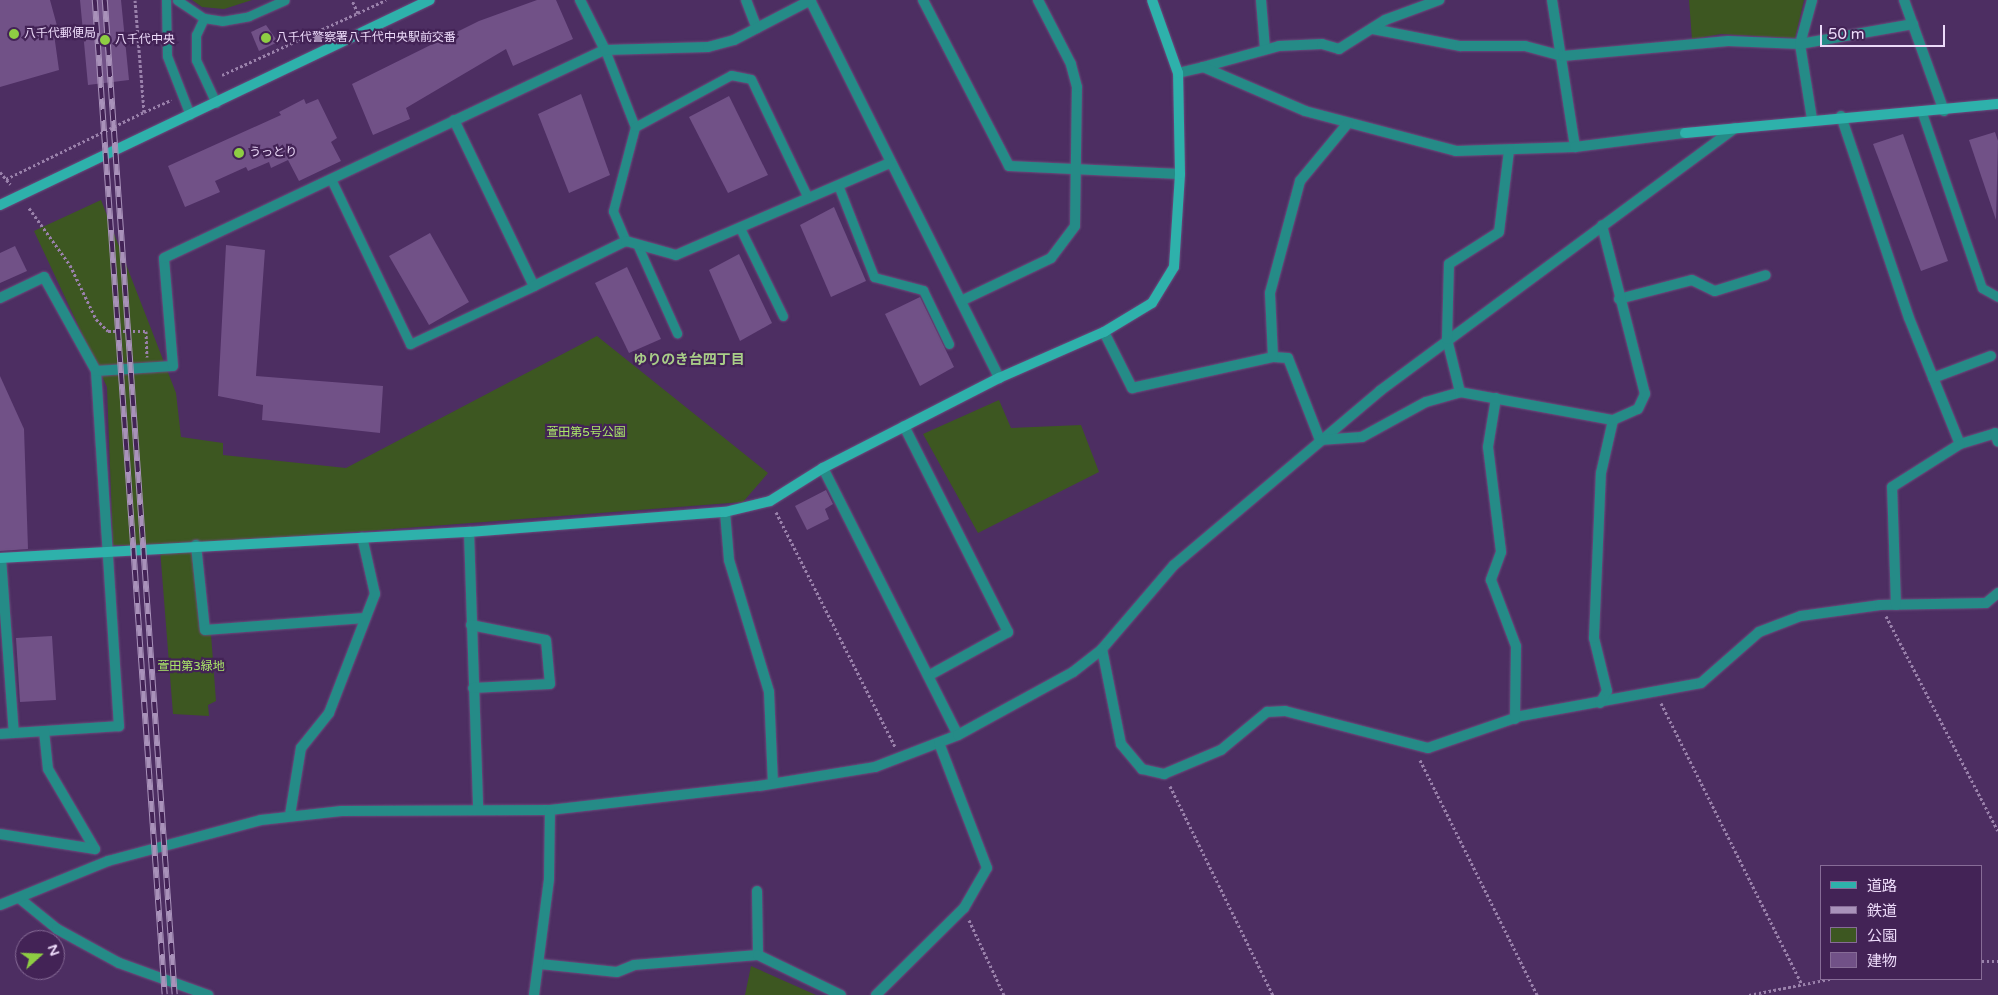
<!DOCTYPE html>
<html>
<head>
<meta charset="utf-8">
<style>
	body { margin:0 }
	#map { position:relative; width:1998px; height:995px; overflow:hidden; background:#4d2e62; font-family:"Varela Round","Noto Sans JP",sans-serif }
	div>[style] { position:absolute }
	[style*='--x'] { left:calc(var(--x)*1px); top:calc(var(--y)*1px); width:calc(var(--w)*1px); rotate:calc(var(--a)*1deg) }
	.green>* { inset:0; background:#3d5721 }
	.building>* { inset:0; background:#715187 }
	.path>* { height:3px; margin-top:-1.5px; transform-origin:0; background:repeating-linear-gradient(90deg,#9a81ab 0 2.5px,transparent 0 5px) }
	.roads { filter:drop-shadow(0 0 1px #6a4d7d) drop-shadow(0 0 1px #6a4d7d) }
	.lane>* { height:9px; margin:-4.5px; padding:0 4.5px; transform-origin:4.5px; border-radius:4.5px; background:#258b87 }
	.street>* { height:10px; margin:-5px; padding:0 5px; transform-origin:5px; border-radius:5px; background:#258b87 }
	.secondary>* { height:10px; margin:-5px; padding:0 5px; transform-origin:5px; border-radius:5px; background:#2eb1ab }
	.rail>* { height:5.5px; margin-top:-2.75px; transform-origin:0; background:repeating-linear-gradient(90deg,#432356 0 11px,#a992ba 0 22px); box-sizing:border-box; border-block:1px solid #a992ba }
	.dots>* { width:14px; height:14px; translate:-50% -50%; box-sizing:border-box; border:2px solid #432356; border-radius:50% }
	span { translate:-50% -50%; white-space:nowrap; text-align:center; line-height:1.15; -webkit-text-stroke:4.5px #432356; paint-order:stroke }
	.poi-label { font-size:12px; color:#ecdaf9 }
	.left { translate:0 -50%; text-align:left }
	.park-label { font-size:12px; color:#aae769 }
	.neighbourhood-label { font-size:14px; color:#a9cd88; font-weight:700 }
	.legend { position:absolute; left:1820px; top:865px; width:162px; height:115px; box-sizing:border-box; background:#432356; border:1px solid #876c97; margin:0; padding:6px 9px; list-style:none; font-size:15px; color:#ecdaf9 }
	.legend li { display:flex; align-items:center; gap:10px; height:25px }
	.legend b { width:25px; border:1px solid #876c97 }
	.north { position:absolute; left:15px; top:930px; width:50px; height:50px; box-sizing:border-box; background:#432356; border:1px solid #876c97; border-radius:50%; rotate:70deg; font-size:14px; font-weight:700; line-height:20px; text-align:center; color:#ecdaf9 }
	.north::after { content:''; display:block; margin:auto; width:18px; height:22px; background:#8ecd43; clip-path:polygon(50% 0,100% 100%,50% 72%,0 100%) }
	.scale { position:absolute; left:1820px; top:25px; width:125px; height:22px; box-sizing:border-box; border:2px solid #ecdaf9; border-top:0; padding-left:6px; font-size:15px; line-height:18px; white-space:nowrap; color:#ecdaf9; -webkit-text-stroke:4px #432356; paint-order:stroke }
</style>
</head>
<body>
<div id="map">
	<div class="green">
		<div style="clip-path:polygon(192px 0,252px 0,224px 9px,202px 7px)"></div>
		<div style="clip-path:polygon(1689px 0,1804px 0,1795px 38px,1721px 34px,1692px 39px)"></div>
		<div style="clip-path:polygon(101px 200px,176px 393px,181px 437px,223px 443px,223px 455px,346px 468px,597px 336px,768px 473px,743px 502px,158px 547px,113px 545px,107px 387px,34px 231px)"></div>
		<div style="clip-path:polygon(999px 400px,1011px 428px,1081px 425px,1099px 472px,978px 533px,923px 434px)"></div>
		<div style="clip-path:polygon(193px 548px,203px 635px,211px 634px,216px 701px,208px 705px,209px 716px,173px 714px,160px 549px)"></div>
		<div style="clip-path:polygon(751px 966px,816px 995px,745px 995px)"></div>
	</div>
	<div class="building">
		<div style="clip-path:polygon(0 0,50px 0,59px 33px,54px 34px,59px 70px,0 87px)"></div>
		<div style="clip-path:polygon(80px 0,121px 0,129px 80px,88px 85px)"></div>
		<div style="clip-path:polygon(537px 0,556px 0,573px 39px,513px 66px,506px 49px,406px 108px,410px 119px,373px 135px,352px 84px,479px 21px)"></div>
		<div style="clip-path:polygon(266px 25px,278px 42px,259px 51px,251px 32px)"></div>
		<div style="clip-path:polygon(581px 94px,610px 175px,569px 193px,538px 114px)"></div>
		<div style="clip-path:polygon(729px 96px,768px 175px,728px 193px,689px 117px)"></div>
		<div style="clip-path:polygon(304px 99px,306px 104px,318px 99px,337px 138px,331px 142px,341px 161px,299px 181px,288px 160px,271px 168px,269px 162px,248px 171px,246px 167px,215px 181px,220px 192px,185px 207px,168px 166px,281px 115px,279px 112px)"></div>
		<div style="clip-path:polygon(1995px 132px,1998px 141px,1996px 220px,1969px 140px)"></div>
		<div style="clip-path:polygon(1903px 134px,1948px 261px,1921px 271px,1873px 144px)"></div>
		<div style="clip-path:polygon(834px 207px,866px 281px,831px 297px,800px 225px)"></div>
		<div style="clip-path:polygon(430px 233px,469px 302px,429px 325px,389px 256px)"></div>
		<div style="clip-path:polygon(226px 245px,265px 250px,256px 376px,383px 386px,380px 433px,262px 420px,263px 405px,218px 396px)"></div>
		<div style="clip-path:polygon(15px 246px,27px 271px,0 283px,0 253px)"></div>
		<div style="clip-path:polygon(739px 254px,772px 323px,740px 341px,709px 270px)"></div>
		<div style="clip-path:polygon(627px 267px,661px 339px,629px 353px,595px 283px)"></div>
		<div style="clip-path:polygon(920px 297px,954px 367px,920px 386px,885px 314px)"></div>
		<div style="clip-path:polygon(0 376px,24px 429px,28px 549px,0 551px)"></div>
		<div style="clip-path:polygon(826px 490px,833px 504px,825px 509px,829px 519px,807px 530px,795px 506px)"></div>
		<div style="clip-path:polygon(52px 636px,56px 700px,20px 702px,16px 638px)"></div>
	</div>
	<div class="path">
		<div style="--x:358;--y:13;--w:31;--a:-25"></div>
		<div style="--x:222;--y:75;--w:149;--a:-24.5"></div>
		<div style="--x:358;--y:13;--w:14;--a:-115"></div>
		<div style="--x:144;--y:112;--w:30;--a:-24"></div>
		<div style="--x:0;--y:172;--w:16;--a:50"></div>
		<div style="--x:6;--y:179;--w:153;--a:-25.9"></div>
		<div style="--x:144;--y:112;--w:112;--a:-94.6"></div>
		<div style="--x:29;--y:208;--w:70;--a:54.3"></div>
		<div style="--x:70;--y:265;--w:60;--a:64.3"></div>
		<div style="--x:96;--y:319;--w:17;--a:45"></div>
		<div style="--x:108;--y:331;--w:38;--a:0"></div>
		<div style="--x:146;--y:331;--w:26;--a:88"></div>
		<div style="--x:776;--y:512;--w:263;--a:63.1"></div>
		<div style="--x:1886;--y:616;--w:242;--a:62.5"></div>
		<div style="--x:1661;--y:703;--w:314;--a:63.4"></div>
		<div style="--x:1420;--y:760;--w:263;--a:63.5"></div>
		<div style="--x:1170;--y:786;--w:233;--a:63.8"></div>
		<div style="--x:969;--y:920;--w:83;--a:65"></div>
		<div style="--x:1982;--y:961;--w:16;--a:0"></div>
		<div style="--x:1749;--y:995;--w:83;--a:-11.2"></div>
	</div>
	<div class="roads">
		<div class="lane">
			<div style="--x:166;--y:0;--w:56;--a:89"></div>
			<div style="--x:167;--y:56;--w:63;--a:68.7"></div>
			<div style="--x:177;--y:0;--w:32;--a:34"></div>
			<div style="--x:605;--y:50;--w:83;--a:68.7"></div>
			<div style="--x:635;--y:127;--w:87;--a:104.7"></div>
			<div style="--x:613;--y:211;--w:33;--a:67"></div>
			<div style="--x:216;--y:103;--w:47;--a:-114.9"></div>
			<div style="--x:196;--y:60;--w:25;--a:-90"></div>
			<div style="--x:196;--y:35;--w:19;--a:-65"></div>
			<div style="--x:204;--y:18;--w:18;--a:9"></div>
			<div style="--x:222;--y:21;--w:27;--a:-10"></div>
			<div style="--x:249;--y:16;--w:39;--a:-24"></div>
			<div style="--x:1921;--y:110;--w:188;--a:71.1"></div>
			<div style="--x:1982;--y:288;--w:18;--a:29"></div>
			<div style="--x:635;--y:127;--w:109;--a:-28.4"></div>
			<div style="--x:731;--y:75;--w:20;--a:11"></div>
			<div style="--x:751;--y:79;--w:132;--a:64.4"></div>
			<div style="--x:331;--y:179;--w:183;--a:64.4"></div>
			<div style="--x:410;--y:344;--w:137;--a:-25.1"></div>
			<div style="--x:838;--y:185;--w:99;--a:68.6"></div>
			<div style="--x:874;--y:277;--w:51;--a:14.9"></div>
			<div style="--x:923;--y:290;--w:60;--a:64.3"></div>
			<div style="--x:740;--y:228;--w:98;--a:64"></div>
			<div style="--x:637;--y:244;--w:98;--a:65.8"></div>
		</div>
		<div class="street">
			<div style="--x:580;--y:0;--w:56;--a:63.4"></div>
			<div style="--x:746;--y:0;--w:30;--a:69"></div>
			<div style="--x:810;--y:0;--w:423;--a:63.4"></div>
			<div style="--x:923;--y:0;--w:187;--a:62.6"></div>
			<div style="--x:1009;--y:166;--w:171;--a:2.7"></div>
			<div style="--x:1261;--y:0;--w:49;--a:85.3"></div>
			<div style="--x:1552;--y:0;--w:149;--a:81.1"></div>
			<div style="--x:1904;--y:0;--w:118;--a:70.2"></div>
			<div style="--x:1373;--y:29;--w:89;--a:11.1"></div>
			<div style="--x:1460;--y:46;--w:65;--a:0"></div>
			<div style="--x:1525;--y:46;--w:39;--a:15"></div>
			<div style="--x:1563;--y:56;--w:166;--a:-5.2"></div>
			<div style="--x:1728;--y:41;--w:72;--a:2.4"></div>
			<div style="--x:1800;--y:44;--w:46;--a:-74.7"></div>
			<div style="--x:1203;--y:67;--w:79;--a:-15.4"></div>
			<div style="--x:1279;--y:46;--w:43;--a:-2.7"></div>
			<div style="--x:1322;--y:44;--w:18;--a:16"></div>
			<div style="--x:1339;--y:49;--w:54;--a:-32.2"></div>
			<div style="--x:1385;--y:20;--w:58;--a:-20.3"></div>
			<div style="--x:1178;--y:73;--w:26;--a:-13"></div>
			<div style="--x:1203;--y:67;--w:111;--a:23.3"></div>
			<div style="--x:1305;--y:111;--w:156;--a:14.8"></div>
			<div style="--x:1456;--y:151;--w:119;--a:-1.9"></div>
			<div style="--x:1575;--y:147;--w:111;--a:-7.3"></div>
			<div style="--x:1841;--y:116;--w:213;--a:71.4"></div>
			<div style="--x:1909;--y:318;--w:136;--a:68"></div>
			<div style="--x:1960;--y:444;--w:37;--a:-17"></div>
			<div style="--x:1995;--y:433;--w:9;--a:72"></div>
			<div style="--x:1812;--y:119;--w:76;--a:-99.1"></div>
			<div style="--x:1800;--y:44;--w:115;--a:-10"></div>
			<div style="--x:454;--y:120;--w:184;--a:64.3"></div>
			<div style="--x:534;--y:286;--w:102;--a:-26.1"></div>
			<div style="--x:626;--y:241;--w:52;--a:15.6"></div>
			<div style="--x:676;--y:255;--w:233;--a:-23.3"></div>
			<div style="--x:1735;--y:128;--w:442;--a:143.5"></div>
			<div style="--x:1380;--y:391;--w:270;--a:139.8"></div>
			<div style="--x:1174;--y:565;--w:111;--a:130.6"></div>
			<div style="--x:1102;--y:649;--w:97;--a:78.7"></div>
			<div style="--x:1121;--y:744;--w:33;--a:50"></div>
			<div style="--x:1142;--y:769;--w:23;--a:13"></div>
			<div style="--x:1164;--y:774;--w:62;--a:-22.8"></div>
			<div style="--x:1221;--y:750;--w:60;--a:-39.6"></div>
			<div style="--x:1267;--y:712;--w:18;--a:-3"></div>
			<div style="--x:1285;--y:711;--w:148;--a:14.5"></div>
			<div style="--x:1428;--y:748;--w:98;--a:-19"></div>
			<div style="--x:1521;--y:716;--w:183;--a:-10.4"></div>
			<div style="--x:1701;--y:683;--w:77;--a:-41.3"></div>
			<div style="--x:1759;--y:632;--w:45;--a:-20.9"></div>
			<div style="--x:1801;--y:616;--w:80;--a:-7.9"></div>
			<div style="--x:1880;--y:605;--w:106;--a:-1.1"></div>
			<div style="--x:1986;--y:603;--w:16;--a:-40"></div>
			<div style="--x:0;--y:298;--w:49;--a:-25.5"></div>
			<div style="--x:44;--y:277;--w:107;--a:61"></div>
			<div style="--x:96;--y:371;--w:356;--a:86.3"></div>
			<div style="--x:119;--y:726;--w:119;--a:176.2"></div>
			<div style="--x:1619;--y:299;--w:75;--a:-14.6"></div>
			<div style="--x:1692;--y:280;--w:25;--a:26"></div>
			<div style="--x:1715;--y:291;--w:53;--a:-17.4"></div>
			<div style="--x:961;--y:301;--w:100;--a:-25.5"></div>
			<div style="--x:1051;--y:258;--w:40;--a:-53"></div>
			<div style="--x:1075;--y:226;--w:139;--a:-89.2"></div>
			<div style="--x:1077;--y:87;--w:24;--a:-105"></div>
			<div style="--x:1071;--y:64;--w:72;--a:-117.3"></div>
			<div style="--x:1104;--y:332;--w:63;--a:63.4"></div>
			<div style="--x:1132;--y:388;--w:144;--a:-12.4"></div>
			<div style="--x:1273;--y:357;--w:15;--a:4"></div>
			<div style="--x:1288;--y:358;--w:88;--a:68.7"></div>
			<div style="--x:1273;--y:357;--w:64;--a:-92.7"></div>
			<div style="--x:1270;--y:293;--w:116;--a:-75"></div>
			<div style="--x:1300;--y:181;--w:75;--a:-50.4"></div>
			<div style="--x:96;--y:371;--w:77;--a:-3.7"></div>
			<div style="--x:173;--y:366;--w:108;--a:-94.8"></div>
			<div style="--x:164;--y:258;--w:488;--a:-25.3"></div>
			<div style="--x:605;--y:50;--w:103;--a:-1.7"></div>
			<div style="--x:708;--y:47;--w:27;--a:-15"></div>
			<div style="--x:734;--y:40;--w:87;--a:-27.5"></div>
			<div style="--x:1933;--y:378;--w:62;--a:-20.8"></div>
			<div style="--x:1460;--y:392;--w:55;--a:-103.8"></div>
			<div style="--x:1447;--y:339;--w:75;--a:-88.5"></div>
			<div style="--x:1449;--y:264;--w:59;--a:-32.6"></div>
			<div style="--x:1499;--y:232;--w:83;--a:-83"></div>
			<div style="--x:1496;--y:398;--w:50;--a:99.3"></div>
			<div style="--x:1488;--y:447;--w:106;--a:82.9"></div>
			<div style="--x:1501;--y:552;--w:30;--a:110"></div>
			<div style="--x:1491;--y:580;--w:71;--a:69.3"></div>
			<div style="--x:1516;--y:646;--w:73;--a:90.8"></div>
			<div style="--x:904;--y:426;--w:231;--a:63.2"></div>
			<div style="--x:1008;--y:632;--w:91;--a:151.2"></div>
			<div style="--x:1320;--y:440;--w:42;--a:-4.1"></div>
			<div style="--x:1362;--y:437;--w:73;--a:-28.7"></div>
			<div style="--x:1426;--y:402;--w:35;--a:-16"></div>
			<div style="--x:1460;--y:392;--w:156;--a:10.4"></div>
			<div style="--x:823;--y:468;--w:299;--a:63.2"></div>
			<div style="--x:725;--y:512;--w:48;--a:85.2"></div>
			<div style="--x:729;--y:560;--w:138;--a:73.1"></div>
			<div style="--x:769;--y:692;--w:91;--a:87.5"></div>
			<div style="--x:469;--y:532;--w:277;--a:88.1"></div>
			<div style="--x:196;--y:545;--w:85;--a:84"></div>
			<div style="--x:205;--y:630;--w:160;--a:-4.3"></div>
			<div style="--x:1;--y:558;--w:175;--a:85.8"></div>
			<div style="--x:1896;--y:605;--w:118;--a:-91.9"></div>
			<div style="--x:1892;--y:487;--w:80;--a:-32.3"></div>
			<div style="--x:471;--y:625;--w:76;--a:11.3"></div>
			<div style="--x:546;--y:640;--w:44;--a:84.8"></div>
			<div style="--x:550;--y:684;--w:77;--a:177"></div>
			<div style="--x:1600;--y:703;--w:14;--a:-60"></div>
			<div style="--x:1607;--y:691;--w:55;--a:-103.8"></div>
			<div style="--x:1594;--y:638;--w:165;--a:-87.6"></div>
			<div style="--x:1601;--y:473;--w:54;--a:-77.2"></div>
			<div style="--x:1613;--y:420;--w:27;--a:-24"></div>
			<div style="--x:1638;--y:409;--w:17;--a:-65"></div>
			<div style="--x:1645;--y:394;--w:174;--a:-104.3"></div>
			<div style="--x:44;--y:731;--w:38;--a:84"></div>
			<div style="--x:48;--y:769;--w:93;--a:59.6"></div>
			<div style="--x:290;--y:815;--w:68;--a:-80.7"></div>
			<div style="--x:301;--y:748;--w:45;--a:-51.3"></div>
			<div style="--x:329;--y:713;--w:128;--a:-68.9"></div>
			<div style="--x:375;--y:594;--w:58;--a:-102.8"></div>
			<div style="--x:0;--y:834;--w:96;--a:9"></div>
			<div style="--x:757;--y:891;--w:64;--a:89.1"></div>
			<div style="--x:19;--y:898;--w:49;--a:39.2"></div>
			<div style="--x:57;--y:929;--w:71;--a:28.7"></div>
			<div style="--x:119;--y:963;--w:95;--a:19.8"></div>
			<div style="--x:0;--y:905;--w:117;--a:-22.2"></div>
			<div style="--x:108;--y:861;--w:158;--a:-15"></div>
			<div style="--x:261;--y:820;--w:81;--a:-6.4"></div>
			<div style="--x:341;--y:811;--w:209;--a:-0.3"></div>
			<div style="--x:550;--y:810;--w:210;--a:-6.6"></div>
			<div style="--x:759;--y:786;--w:118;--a:-9.3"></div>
			<div style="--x:875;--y:767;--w:89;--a:-21.1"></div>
			<div style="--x:958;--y:735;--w:131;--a:-28.7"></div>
			<div style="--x:1073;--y:672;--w:37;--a:-38"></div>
			<div style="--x:540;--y:964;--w:77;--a:5.9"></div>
			<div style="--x:617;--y:972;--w:18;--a:-22"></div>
			<div style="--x:634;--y:965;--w:124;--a:-4.6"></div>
			<div style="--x:758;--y:955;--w:92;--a:25.7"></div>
			<div style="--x:534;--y:995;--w:117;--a:-82.6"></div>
			<div style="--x:549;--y:879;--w:69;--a:-89.2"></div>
			<div style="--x:876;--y:995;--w:124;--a:-44.7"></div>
			<div style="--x:964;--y:908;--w:46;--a:-60.1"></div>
			<div style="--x:987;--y:868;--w:134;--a:-111"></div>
		</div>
		<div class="secondary">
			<div style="--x:1685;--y:133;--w:314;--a:-5.3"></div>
			<div style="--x:0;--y:205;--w:476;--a:-25.5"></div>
			<div style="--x:0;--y:558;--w:470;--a:-3.2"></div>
			<div style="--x:469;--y:532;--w:257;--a:-4.5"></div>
			<div style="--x:725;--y:512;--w:46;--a:-13.7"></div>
			<div style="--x:770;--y:501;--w:62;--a:-31.9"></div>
			<div style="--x:823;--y:468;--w:198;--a:-27.1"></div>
			<div style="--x:999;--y:378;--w:115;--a:-23.7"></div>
			<div style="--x:1104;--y:332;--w:56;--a:-31.1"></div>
			<div style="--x:1152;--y:303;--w:42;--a:-58.6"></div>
			<div style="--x:1174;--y:267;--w:93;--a:-86.3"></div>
			<div style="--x:1180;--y:174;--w:101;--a:-91.1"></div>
			<div style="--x:1178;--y:73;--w:77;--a:-109.6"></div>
		</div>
	</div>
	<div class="rail">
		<div style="--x:95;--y:0;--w:997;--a:85.98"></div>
		<div style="--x:105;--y:0;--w:997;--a:85.98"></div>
	</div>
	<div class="dots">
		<div style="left:14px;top:34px;background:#8ecd43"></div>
		<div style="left:266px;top:38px;background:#8ecd43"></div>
		<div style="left:105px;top:40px;background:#8ecd43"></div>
		<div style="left:239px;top:153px;background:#8ecd43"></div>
	</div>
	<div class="poi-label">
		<span class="left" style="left:24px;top:34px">八千代郵便局</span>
		<span class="left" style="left:276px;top:38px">八千代警察署八千代中央駅前交番</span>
		<span class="left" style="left:115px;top:40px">八千代中央</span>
		<span class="left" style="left:249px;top:153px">うっとり</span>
	</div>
	<div class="park-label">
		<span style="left:586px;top:433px">萱田第5号公園</span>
		<span style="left:191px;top:667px">萱田第3緑地</span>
	</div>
	<div class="neighbourhood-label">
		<span style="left:689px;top:360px">ゆりのき台四丁目</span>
	</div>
	<ul class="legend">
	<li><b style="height:6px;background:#2eb1ab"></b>道路</li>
	<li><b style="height:6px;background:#a992ba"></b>鉄道</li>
	<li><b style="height:14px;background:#3d5721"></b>公園</li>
	<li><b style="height:14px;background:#715187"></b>建物</li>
	</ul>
	<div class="north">N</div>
	<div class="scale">50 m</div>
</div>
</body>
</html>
